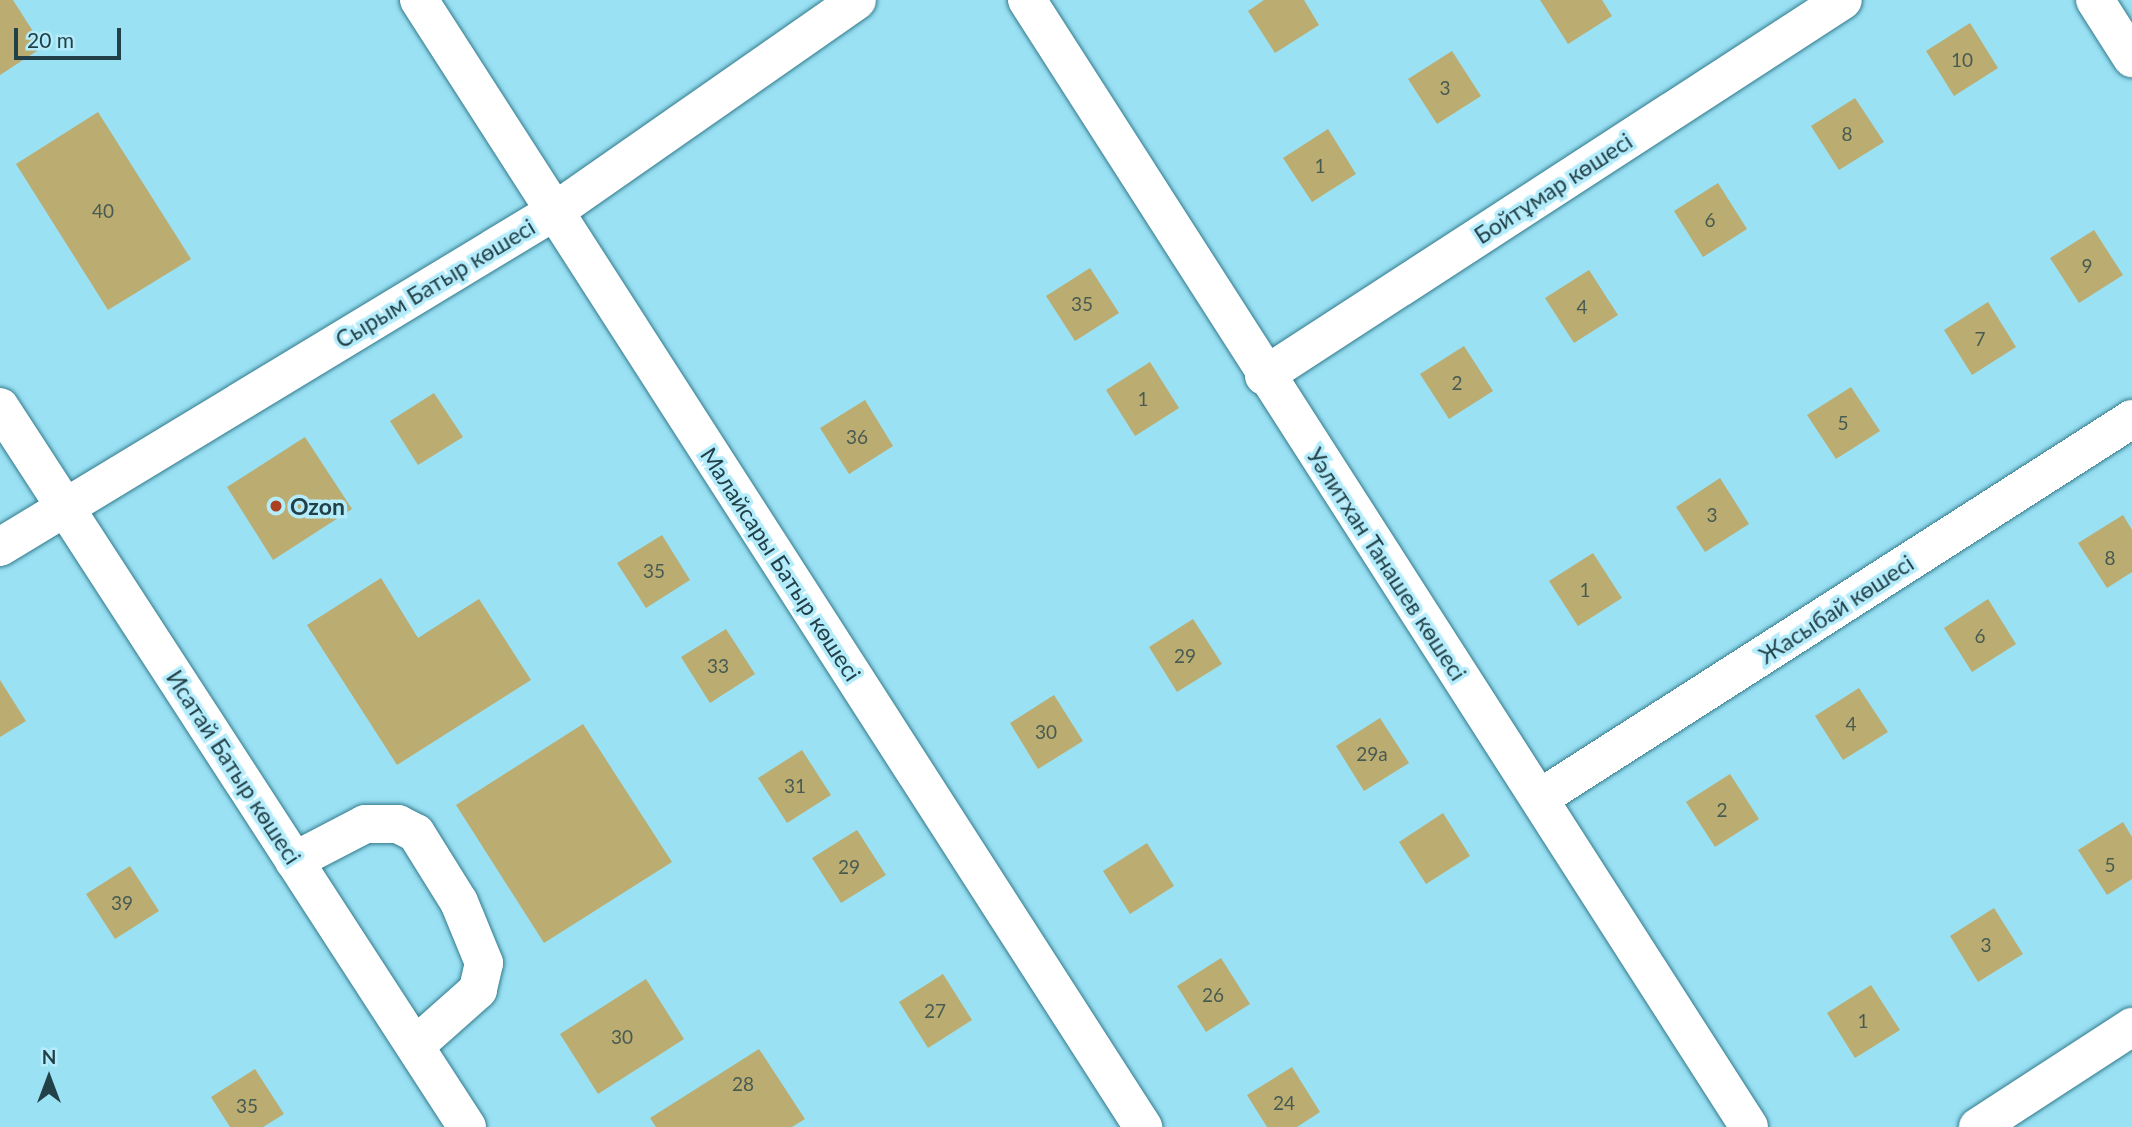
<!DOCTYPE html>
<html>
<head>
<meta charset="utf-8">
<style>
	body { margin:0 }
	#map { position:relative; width:2132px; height:1127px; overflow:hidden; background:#9ae1f4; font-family:Lato,sans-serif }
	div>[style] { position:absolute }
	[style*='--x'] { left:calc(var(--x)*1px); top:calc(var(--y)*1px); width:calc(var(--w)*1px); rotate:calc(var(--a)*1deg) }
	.building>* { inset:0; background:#bbad71 }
	.roads { filter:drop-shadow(0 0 2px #337a8c) drop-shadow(0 0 2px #337a8c) }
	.minor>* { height:38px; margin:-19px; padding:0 19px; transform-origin:19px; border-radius:19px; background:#fff }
	.dots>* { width:19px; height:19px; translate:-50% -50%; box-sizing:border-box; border:4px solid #b4ecfb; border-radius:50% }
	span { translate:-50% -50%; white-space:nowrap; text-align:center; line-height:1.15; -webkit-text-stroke:7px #b4ecfb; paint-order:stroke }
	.number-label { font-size:19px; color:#485b52 }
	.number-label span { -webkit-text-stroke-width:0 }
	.street-label { font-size:23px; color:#224047 }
	.poi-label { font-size:23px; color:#224047; font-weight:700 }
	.left { translate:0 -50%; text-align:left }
	.north { position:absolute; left:14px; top:1043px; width:70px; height:70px; -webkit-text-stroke:5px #b4ecfb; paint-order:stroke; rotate:0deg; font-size:19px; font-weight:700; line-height:28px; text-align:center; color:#224047 }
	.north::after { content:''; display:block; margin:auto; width:24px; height:32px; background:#224047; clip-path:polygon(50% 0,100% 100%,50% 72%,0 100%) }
	.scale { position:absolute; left:14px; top:28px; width:107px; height:32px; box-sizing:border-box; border:4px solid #224047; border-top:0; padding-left:9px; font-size:21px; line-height:24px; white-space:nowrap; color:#224047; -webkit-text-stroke:5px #b4ecfb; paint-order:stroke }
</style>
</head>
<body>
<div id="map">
	<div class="building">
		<div style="clip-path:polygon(0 0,13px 0,43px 47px,0 75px)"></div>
		<div style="clip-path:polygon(1264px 0,1304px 0,1319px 25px,1275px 53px,1248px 11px)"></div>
		<div style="clip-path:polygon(1540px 0,1602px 0,1612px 16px,1568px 44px)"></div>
		<div style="clip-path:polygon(1970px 23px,1998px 68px,1954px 96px,1926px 51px)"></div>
		<div style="clip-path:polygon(1452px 51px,1481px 96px,1437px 124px,1408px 79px)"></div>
		<div style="clip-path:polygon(1855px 98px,1884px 142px,1839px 170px,1811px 126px)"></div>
		<div style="clip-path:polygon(98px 112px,191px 259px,108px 310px,16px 164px)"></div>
		<div style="clip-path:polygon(1328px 129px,1356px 174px,1312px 202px,1283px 158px)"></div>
		<div style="clip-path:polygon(1718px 183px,1747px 229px,1703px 257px,1674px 211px)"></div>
		<div style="clip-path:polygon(2094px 230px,2123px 275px,2079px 303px,2050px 258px)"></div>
		<div style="clip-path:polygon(1090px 268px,1119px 313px,1075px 341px,1046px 296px)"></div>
		<div style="clip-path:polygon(1589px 270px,1618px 315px,1574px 343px,1545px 298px)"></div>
		<div style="clip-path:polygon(1988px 302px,2016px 347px,1972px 375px,1944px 330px)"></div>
		<div style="clip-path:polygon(1464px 346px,1493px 391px,1449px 419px,1420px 374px)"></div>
		<div style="clip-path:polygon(1150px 362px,1179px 408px,1135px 436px,1106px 390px)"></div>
		<div style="clip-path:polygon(1851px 387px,1880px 431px,1836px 459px,1807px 415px)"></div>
		<div style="clip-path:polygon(434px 393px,463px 437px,418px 465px,390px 421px)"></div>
		<div style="clip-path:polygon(865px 400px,893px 446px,849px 474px,820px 428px)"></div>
		<div style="clip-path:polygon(305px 437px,352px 509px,273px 560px,227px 487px)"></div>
		<div style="clip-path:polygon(1720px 478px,1749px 524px,1705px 552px,1676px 507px)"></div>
		<div style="clip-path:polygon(2123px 515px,2132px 530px,2132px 572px,2107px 588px,2078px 543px)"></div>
		<div style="clip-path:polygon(662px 535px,690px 580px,646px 608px,617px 563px)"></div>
		<div style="clip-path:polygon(1593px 553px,1622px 598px,1578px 626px,1549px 581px)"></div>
		<div style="clip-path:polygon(381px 578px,418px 638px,479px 599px,531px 680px,397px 765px,307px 625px)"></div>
		<div style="clip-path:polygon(1988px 599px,2016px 644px,1972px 672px,1944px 628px)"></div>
		<div style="clip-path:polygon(1193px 619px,1222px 664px,1177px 692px,1149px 647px)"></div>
		<div style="clip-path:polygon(726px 629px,755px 674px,710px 703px,681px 657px)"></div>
		<div style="clip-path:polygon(0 680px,26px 721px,0 737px)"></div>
		<div style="clip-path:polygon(1859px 688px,1888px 732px,1843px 760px,1815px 716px)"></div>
		<div style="clip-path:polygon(1054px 695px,1083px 741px,1038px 769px,1010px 723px)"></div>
		<div style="clip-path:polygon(1380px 718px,1409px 763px,1364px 791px,1336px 746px)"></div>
		<div style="clip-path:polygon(583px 724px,672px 862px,544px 943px,456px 805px)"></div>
		<div style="clip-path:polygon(802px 750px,831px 795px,787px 823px,758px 778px)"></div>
		<div style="clip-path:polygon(1730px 774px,1759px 819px,1715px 847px,1686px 802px)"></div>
		<div style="clip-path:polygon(1443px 813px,1470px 856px,1426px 884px,1399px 842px)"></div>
		<div style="clip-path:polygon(2123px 822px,2132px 837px,2132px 879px,2107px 895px,2078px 850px)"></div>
		<div style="clip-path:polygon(857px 830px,886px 875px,841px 903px,812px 858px)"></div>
		<div style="clip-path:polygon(1147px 843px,1174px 886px,1130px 914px,1103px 871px)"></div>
		<div style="clip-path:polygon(130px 866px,159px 911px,115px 939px,86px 894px)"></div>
		<div style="clip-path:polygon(1994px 908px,2023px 954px,1978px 982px,1950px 936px)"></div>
		<div style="clip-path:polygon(1221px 958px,1250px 1004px,1206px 1032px,1177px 986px)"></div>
		<div style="clip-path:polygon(943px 974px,972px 1020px,928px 1048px,899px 1002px)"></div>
		<div style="clip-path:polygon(646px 979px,684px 1039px,598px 1094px,560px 1034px)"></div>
		<div style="clip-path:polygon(1871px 985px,1900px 1030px,1855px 1058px,1827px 1013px)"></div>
		<div style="clip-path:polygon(759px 1049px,805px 1119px,792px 1127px,656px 1127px,650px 1118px)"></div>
		<div style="clip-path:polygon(1292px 1067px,1320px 1112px,1297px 1127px,1267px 1127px,1247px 1095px)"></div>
		<div style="clip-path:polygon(255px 1069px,284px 1114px,263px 1127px,230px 1127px,211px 1097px)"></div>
	</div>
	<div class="roads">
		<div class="minor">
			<div style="--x:419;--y:0;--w:1340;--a:57.28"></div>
			<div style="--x:1027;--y:0;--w:1338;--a:57.35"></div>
			<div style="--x:2095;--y:0;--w:69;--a:57.5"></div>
			<div style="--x:1264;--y:376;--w:690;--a:-33"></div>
			<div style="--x:0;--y:407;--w:858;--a:57.03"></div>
			<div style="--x:0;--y:547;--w:649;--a:-31.19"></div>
			<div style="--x:555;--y:211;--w:368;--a:-34.9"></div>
			<div style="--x:1540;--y:798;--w:703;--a:-32.63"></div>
			<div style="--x:294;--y:861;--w:80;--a:-27.5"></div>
			<div style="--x:365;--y:824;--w:33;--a:0"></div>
			<div style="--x:398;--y:824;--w:20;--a:27"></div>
			<div style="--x:416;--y:833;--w:81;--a:58.1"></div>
			<div style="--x:459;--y:902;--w:66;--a:67.7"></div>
			<div style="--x:484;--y:963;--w:28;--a:103"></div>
			<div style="--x:478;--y:990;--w:84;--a:138.4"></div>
			<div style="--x:1978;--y:1127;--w:184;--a:-33"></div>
		</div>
	</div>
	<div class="dots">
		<div style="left:276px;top:506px;background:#aa4123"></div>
	</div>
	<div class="number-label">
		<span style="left:1962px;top:60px">10</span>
		<span style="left:1445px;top:88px">3</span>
		<span style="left:1847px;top:134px">8</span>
		<span style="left:1320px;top:166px">1</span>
		<span style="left:103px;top:211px">40</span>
		<span style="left:1710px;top:220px">6</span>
		<span style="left:2087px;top:266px">9</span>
		<span style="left:1082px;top:304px">35</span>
		<span style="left:1582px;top:307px">4</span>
		<span style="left:1980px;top:339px">7</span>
		<span style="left:1457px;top:383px">2</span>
		<span style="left:1143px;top:399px">1</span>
		<span style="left:1843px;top:423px">5</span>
		<span style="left:857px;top:437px">36</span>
		<span style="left:1712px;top:515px">3</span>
		<span style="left:2110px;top:558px">8</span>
		<span style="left:654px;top:571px">35</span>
		<span style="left:1585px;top:590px">1</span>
		<span style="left:1980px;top:636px">6</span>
		<span style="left:1185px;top:656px">29</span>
		<span style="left:718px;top:666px">33</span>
		<span style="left:1851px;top:724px">4</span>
		<span style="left:1046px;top:732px">30</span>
		<span style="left:1372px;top:754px">29а</span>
		<span style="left:795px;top:786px">31</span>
		<span style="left:1722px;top:810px">2</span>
		<span style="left:2110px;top:865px">5</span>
		<span style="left:849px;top:867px">29</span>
		<span style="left:122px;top:903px">39</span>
		<span style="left:1986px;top:945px">3</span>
		<span style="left:1213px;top:995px">26</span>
		<span style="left:935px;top:1011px">27</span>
		<span style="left:1863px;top:1021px">1</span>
		<span style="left:622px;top:1037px">30</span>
		<span style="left:743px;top:1084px">28</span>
		<span style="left:1284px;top:1103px">24</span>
		<span style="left:247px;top:1106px">35</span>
	</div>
	<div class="street-label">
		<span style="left:1553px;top:188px;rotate:-33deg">Бойтұмар көшесі</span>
		<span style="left:435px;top:283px;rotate:-31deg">Сырым Батыр көшесі</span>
		<span style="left:781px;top:564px;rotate:57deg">Малайсары Батыр көшесі</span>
		<span style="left:1387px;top:564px;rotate:57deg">Уәлитхан Танашев көшесі</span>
		<span style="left:1836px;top:609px;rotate:-33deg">Жасыбай көшесі</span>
		<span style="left:234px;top:767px;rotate:57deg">Исатай Батыр көшесі</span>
	</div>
	<div class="poi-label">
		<span class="left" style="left:290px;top:506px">Ozon</span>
	</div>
	<div class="north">N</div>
	<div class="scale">20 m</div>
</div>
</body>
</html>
